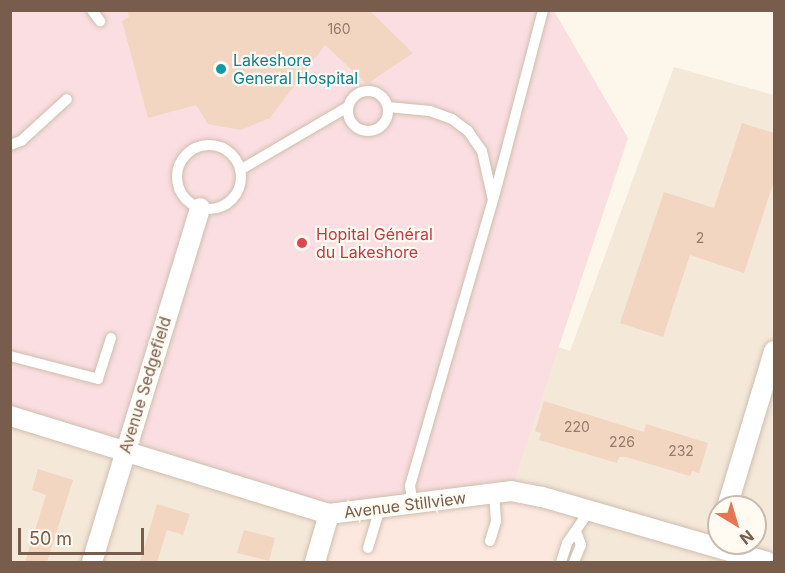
<!DOCTYPE html>
<html>
<head>
<meta charset="utf-8">
<style>
	body { margin:0 }
	#map { position:relative; width:785px; height:573px; overflow:hidden; background:#fdf6eb; font-family:Inter,sans-serif }
	div>[style] { position:absolute }
	[style*='--x'] { left:calc(var(--x)*1px); top:calc(var(--y)*1px); width:calc(var(--w)*1px); rotate:calc(var(--a)*1deg) }
	.residential>* { inset:0; background:#f4e8d9 }
	.commercial>* { inset:0; background:#fce8df }
	.medical>* { inset:0; background:#fadee1 }
	.building>* { inset:0; background:#f2d6c2 }
	.roads { filter:drop-shadow(0 0 2px #cfbeaf) drop-shadow(0 0 2px #cfbeaf) }
	.lane>* { height:10px; margin:-5px; padding:0 5px; transform-origin:5px; border-radius:5px; background:#fff }
	.lane>.ring { margin:-5px; padding:0; box-sizing:content-box; background:none; border:10px solid #fff; border-radius:50% }
	.street>* { height:20px; margin:-10px; padding:0 10px; transform-origin:10px; border-radius:10px; background:#fff }
	.dots>* { width:16px; height:16px; translate:-50% -50%; box-sizing:border-box; border:3px solid #fffaf2; border-radius:50% }
	span { translate:-50% -50%; white-space:nowrap; text-align:center; line-height:1.15; -webkit-text-stroke:4.5px #fffaf2; paint-order:stroke }
	.number-label { font-size:14px; color:#967b6a }
	.number-label span { -webkit-text-stroke-width:0 }
	.culture-label { font-size:16px; color:#0d838f }
	.left { translate:0 -50%; text-align:left }
	.health-label { font-size:16px; color:#be3a42 }
	.street-label { font-size:16px; color:#785d4d }
	.frame { position:absolute; inset:0; border:12px solid #785d4d; pointer-events:none }
	.north { position:absolute; left:707px; top:495px; width:60px; height:60px; box-sizing:border-box; background:#fffaf2; border:2px solid #c9bbb0; border-radius:50%; rotate:142deg; font-size:16px; font-weight:700; line-height:24px; text-align:center; color:#785d4d }
	.north::after { content:''; display:block; margin:auto; width:21px; height:27px; background:#e57652; clip-path:polygon(50% 0,100% 100%,50% 72%,0 100%) }
	.scale { position:absolute; left:18px; top:528px; width:126px; height:27px; box-sizing:border-box; border:3px solid #785d4d; border-top:0; padding-left:8px; font-size:18px; line-height:21px; white-space:nowrap; color:#785d4d; -webkit-text-stroke:4px #fffaf2; paint-order:stroke }
</style>
</head>
<body>
<div id="map">
	<div class="residential">
		<div style="clip-path:polygon(evenodd,674px 67px,774px 95px,774px 562px,562px 562px,513px 485px,558px 347px,570px 351px,674px 67px,719px 507px,755px 507px,755px 543px,719px 543px,719px 507px)"></div>
		<div style="clip-path:polygon(10px 416px,329px 514px,316px 562px,11px 562px)"></div>
	</div>
	<div class="commercial">
		<div style="clip-path:polygon(511px 491px,576px 514px,562px 562px,316px 562px,329px 514px)"></div>
	</div>
	<div class="medical">
		<div style="clip-path:polygon(10px 11px,554px 11px,628px 138px,513px 485px,329px 514px,11px 416px)"></div>
	</div>
	<div class="building">
		<div style="clip-path:polygon(127px 10px,369px 10px,413px 53px,367px 84px,325px 45px,270px 118px,241px 130px,208px 124px,196px 105px,148px 118px,122px 21px,129px 17px)"></div>
		<div style="clip-path:polygon(742px 123px,774px 133px,774px 181px,744px 273px,690px 255px,663px 337px,620px 323px,664px 192px,714px 208px)"></div>
		<div style="clip-path:polygon(544px 401px,644px 432px,646px 424px,708px 443px,699px 473px,692px 471px,690px 476px,626px 457px,619px 457px,617px 463px,539px 440px,541px 433px,535px 431px)"></div>
		<div style="clip-path:polygon(38px 469px,73px 480px,47px 562px,25px 562px,46px 495px,32px 490px)"></div>
		<div style="clip-path:polygon(157px 504px,190px 514px,183px 535px,167px 530px,157px 562px,140px 562px)"></div>
		<div style="clip-path:polygon(244px 530px,275px 538px,269px 561px,237px 553px)"></div>
	</div>
	<div class="roads">
		<div class="lane">
			<div style="--x:92;--y:10;--w:14;--a:54"></div>
			<div class="ring" style="left:348px;top:91px;width:30px;height:30px"></div>
			<div style="--x:388;--y:107;--w:42;--a:5.4"></div>
			<div style="--x:430;--y:111;--w:23;--a:20"></div>
			<div style="--x:452;--y:119;--w:20;--a:37"></div>
			<div style="--x:468;--y:131;--w:24;--a:55"></div>
			<div style="--x:482;--y:151;--w:50;--a:77.3"></div>
			<div style="--x:493;--y:200;--w:298;--a:106.2"></div>
			<div style="--x:410;--y:486;--w:18;--a:81"></div>
			<div style="--x:10;--y:145;--w:12;--a:-20"></div>
			<div style="--x:21;--y:141;--w:62;--a:-42.4"></div>
			<div class="ring" style="left:177px;top:145px;width:54px;height:54px"></div>
			<div style="--x:240;--y:170;--w:125;--a:-30.3"></div>
			<div style="--x:494;--y:197;--w:193;--a:-75.3"></div>
			<div style="--x:10;--y:356;--w:91;--a:14.6"></div>
			<div style="--x:98;--y:379;--w:43;--a:-72.4"></div>
			<div style="--x:490;--y:541;--w:21;--a:-73"></div>
			<div style="--x:496;--y:521;--w:27;--a:-94"></div>
			<div style="--x:368;--y:548;--w:42;--a:-73.3"></div>
			<div style="--x:561;--y:562;--w:20;--a:-72"></div>
			<div style="--x:567;--y:543;--w:40;--a:-55.1"></div>
			<div style="--x:574;--y:562;--w:18;--a:-68"></div>
			<div style="--x:581;--y:545;--w:12;--a:-110"></div>
		</div>
		<div class="street">
			<div style="--x:10;--y:416;--w:334;--a:17.1"></div>
			<div style="--x:329;--y:514;--w:183;--a:-7.2"></div>
			<div style="--x:511;--y:491;--w:32;--a:11"></div>
			<div style="--x:542;--y:497;--w:234;--a:16.1"></div>
			<div style="--x:727;--y:507;--w:163;--a:-73.2"></div>
			<div style="--x:92;--y:562;--w:370;--a:-73"></div>
			<div style="--x:315;--y:562;--w:50;--a:-73.7"></div>
		</div>
	</div>
	<div class="dots">
		<div style="left:221px;top:69px;background:#0f9aa8"></div>
		<div style="left:302px;top:243px;background:#e0444e"></div>
	</div>
	<div class="number-label">
		<span style="left:339px;top:29px">160</span>
		<span style="left:700px;top:238px">2</span>
		<span style="left:577px;top:427px">220</span>
		<span style="left:622px;top:442px">226</span>
		<span style="left:681px;top:451px">232</span>
	</div>
	<div class="culture-label">
		<span class="left" style="left:233px;top:69px">Lakeshore<br>General Hospital</span>
	</div>
	<div class="health-label">
		<span class="left" style="left:316px;top:243px">Hopital Général<br>du Lakeshore</span>
	</div>
	<div class="street-label">
		<span style="left:145px;top:385px;rotate:-73deg">Avenue Sedgefield</span>
		<span style="left:405px;top:505px;rotate:-7deg">Avenue Stillview</span>
	</div>
	<div class="frame"></div>
	<div class="north">N</div>
	<div class="scale">50 m</div>
</div>
</body>
</html>
